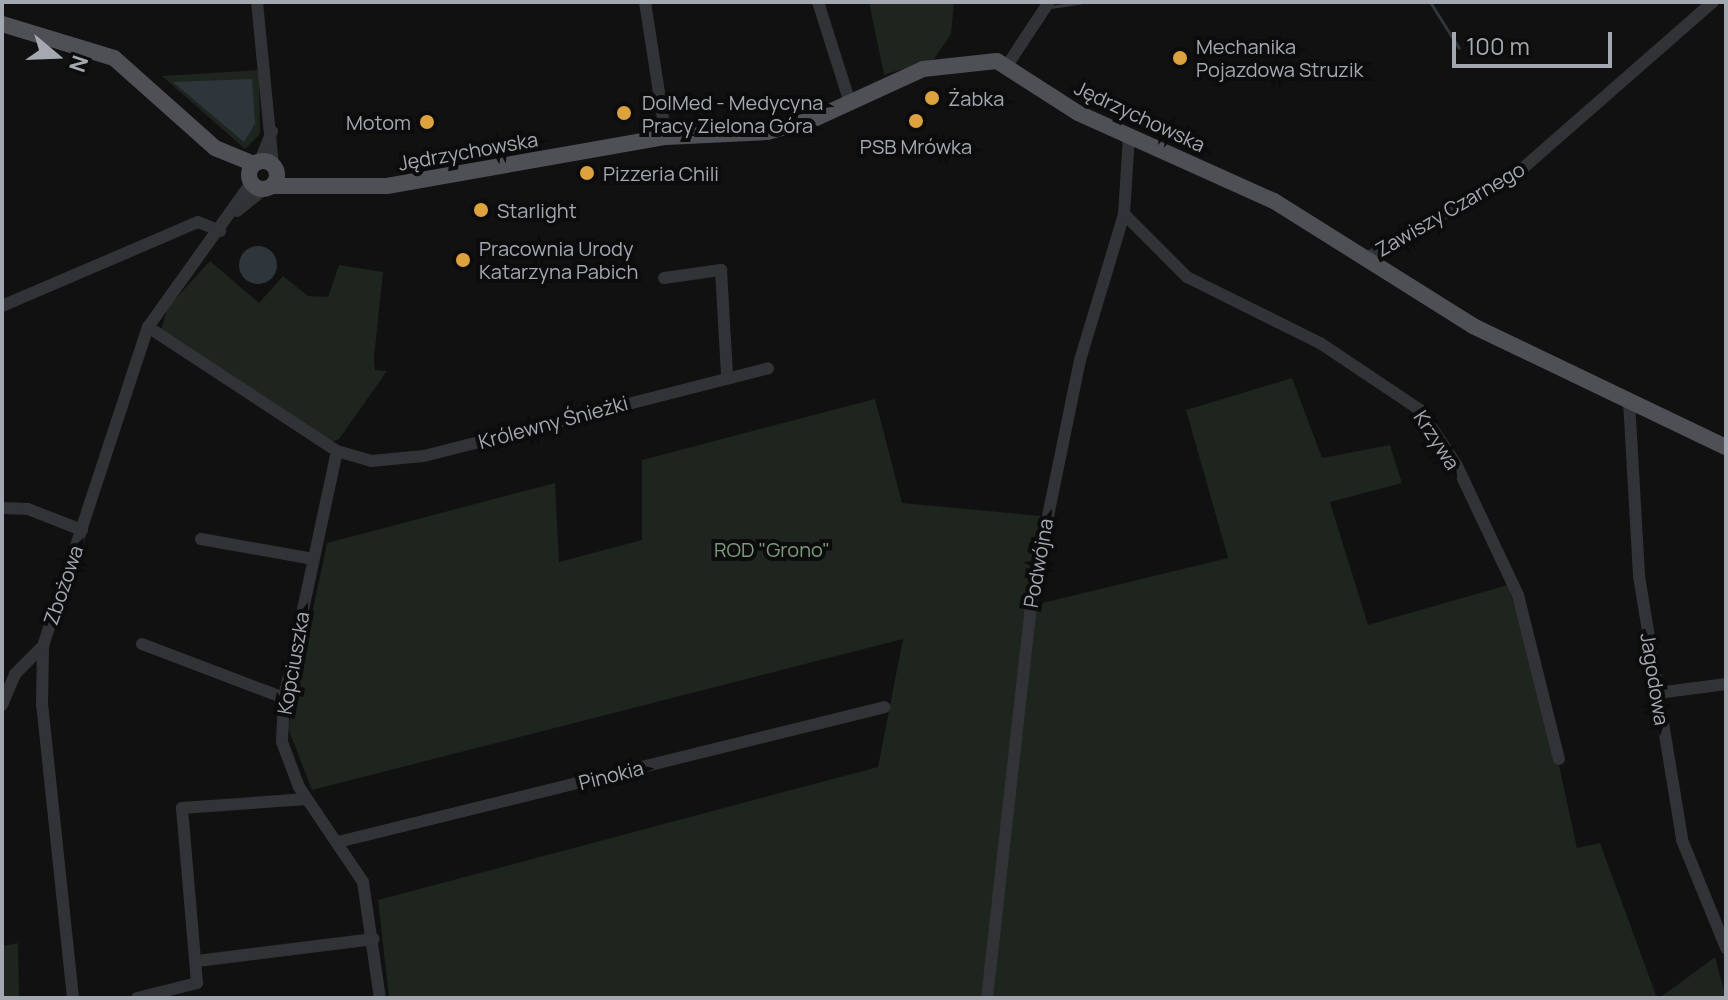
<!DOCTYPE html>
<html>
<head>
<meta charset="utf-8">
<style>
	body { margin:0 }
	#map { position:relative; width:1728px; height:1000px; overflow:hidden; background:#111112; font-family:Manrope,sans-serif }
	div>[style] { position:absolute }
	[style*='--x'] { left:calc(var(--x)*1px); top:calc(var(--y)*1px); width:calc(var(--w)*1px); rotate:calc(var(--a)*1deg) }
	.green>* { inset:0; background:#1e241e }
	.water>* { inset:0; background:#2e363b }
	.round { border-radius:50% }
	.stream>* { height:3px; margin:-1.5px; padding:0 1.5px; transform-origin:1.5px; border-radius:1.5px; background:#2e363b }
	.minor>* { height:12px; margin:-6px; padding:0 6px; transform-origin:6px; border-radius:6px; background:#323337 }
	.major>* { height:16px; margin:-8px; padding:0 8px; transform-origin:8px; border-radius:8px; background:#4f5055 }
	.major>.ring { margin:-8px; padding:0; box-sizing:content-box; background:none; border:16px solid #4f5055; border-radius:50% }
	.dots>* { width:22px; height:22px; translate:-50% -50%; box-sizing:border-box; border:4px solid #0c0c0d; border-radius:50% }
	span { translate:-50% -50%; white-space:nowrap; text-align:center; line-height:1.15; -webkit-text-stroke:8px #0c0c0d; paint-order:stroke }
	.poi-label { font-size:20px; color:#a4a8b1 }
	.left { translate:0 -50%; text-align:left }
	.right { translate:-100% -50%; text-align:right }
	.street-label { font-size:20px; color:#a4a8b1 }
	.park-label { font-size:20px; color:#7c9b7d }
	.frame { position:absolute; inset:0; border:4px solid #a4a8b1; pointer-events:none }
	.north { position:absolute; left:16px; top:16px; width:80px; height:80px; -webkit-text-stroke:6px #0c0c0d; paint-order:stroke; rotate:109deg; font-size:22px; font-weight:700; line-height:32px; text-align:center; color:#a4a8b1 }
	.north::after { content:''; display:block; margin:auto; width:28px; height:36px; background:#a4a8b1; clip-path:polygon(50% 0,100% 100%,50% 72%,0 100%) }
	.scale { position:absolute; left:1452px; top:32px; width:160px; height:36px; box-sizing:border-box; border:4px solid #a4a8b1; border-top:0; padding-left:10px; font-size:24px; line-height:28px; white-space:nowrap; color:#a4a8b1; -webkit-text-stroke:6px #0c0c0d; paint-order:stroke }
</style>
</head>
<body>
<div id="map">
	<div class="green">
		<div style="clip-path:polygon(869px 2px,954px 2px,951px 34px,934px 59px,884px 75px)"></div>
		<div style="clip-path:polygon(259px 70px,260px 134px,245px 149px,162px 76px)"></div>
		<div style="clip-path:polygon(210px 261px,259px 303px,283px 276px,308px 296px,328px 297px,339px 265px,383px 272px,374px 358px,375px 370px,387px 371px,339px 439px,331px 442px,161px 330px,168px 307px)"></div>
		<div style="clip-path:polygon(1292px 378px,1322px 458px,1390px 445px,1402px 483px,1330px 502px,1368px 625px,1508px 585px,1543px 692px,1577px 848px,1600px 843px,1657px 998px,389px 998px,378px 900px,878px 767px,903px 639px,312px 790px,288px 728px,327px 543px,555px 483px,559px 562px,642px 540px,642px 460px,875px 399px,902px 503px,1041px 516px,1026px 607px,1228px 558px,1186px 410px)"></div>
		<div style="clip-path:polygon(18px 943px,19px 998px,2px 998px,2px 946px)"></div>
		<div style="clip-path:polygon(1715px 957px,1726px 998px,1659px 998px,1684px 980px)"></div>
	</div>
	<div class="water">
		<div style="clip-path:polygon(252px 79px,255px 124px,244px 142px,173px 82px)"></div>
		<div class="round" style="left:239px;top:246px;width:38px;height:38px"></div>
	</div>
	<div class="stream">
		<div style="--x:956;--y:2;--w:18;--a:0"></div>
		<div style="--x:1430;--y:2;--w:54;--a:57.8"></div>
		<div style="--x:1051;--y:7;--w:31;--a:-9"></div>
	</div>
	<div class="minor">
		<div style="--x:257;--y:2;--w:164;--a:84.4"></div>
		<div style="--x:645;--y:2;--w:137;--a:81.2"></div>
		<div style="--x:818;--y:2;--w:106;--a:72.4"></div>
		<div style="--x:1008;--y:64;--w:74;--a:-56.5"></div>
		<div style="--x:260;--y:161;--w:32;--a:-68"></div>
		<div style="--x:237;--y:211;--w:35;--a:-39"></div>
		<div style="--x:1124;--y:214;--w:89;--a:45"></div>
		<div style="--x:1187;--y:277;--w:148;--a:26.4"></div>
		<div style="--x:1320;--y:343;--w:120;--a:33.8"></div>
		<div style="--x:1420;--y:410;--w:67;--a:56.5"></div>
		<div style="--x:1457;--y:466;--w:143;--a:64.7"></div>
		<div style="--x:1518;--y:595;--w:169;--a:76"></div>
		<div style="--x:1367;--y:258;--w:179;--a:-29.9"></div>
		<div style="--x:1522;--y:169;--w:254;--a:-41.2"></div>
		<div style="--x:664;--y:278;--w:58;--a:-8"></div>
		<div style="--x:721;--y:270;--w:105;--a:86.7"></div>
		<div style="--x:2;--y:306;--w:213;--a:-23.2"></div>
		<div style="--x:198;--y:222;--w:24;--a:22"></div>
		<div style="--x:148;--y:327;--w:226;--a:33.3"></div>
		<div style="--x:337;--y:451;--w:35;--a:16"></div>
		<div style="--x:371;--y:461;--w:53;--a:-5.4"></div>
		<div style="--x:424;--y:456;--w:355;--a:-14.3"></div>
		<div style="--x:1629;--y:401;--w:175;--a:86.7"></div>
		<div style="--x:1639;--y:576;--w:267;--a:80.7"></div>
		<div style="--x:1682;--y:840;--w:117;--a:67.8"></div>
		<div style="--x:337;--y:451;--w:253;--a:102.1"></div>
		<div style="--x:284;--y:698;--w:44;--a:92.6"></div>
		<div style="--x:282;--y:742;--w:48;--a:69.3"></div>
		<div style="--x:299;--y:787;--w:115;--a:56"></div>
		<div style="--x:363;--y:882;--w:117;--a:81.7"></div>
		<div style="--x:2;--y:508;--w:26;--a:2"></div>
		<div style="--x:28;--y:509;--w:58;--a:21.3"></div>
		<div style="--x:201;--y:539;--w:114;--a:10.1"></div>
		<div style="--x:142;--y:644;--w:152;--a:20.8"></div>
		<div style="--x:1657;--y:693;--w:70;--a:-7.4"></div>
		<div style="--x:2;--y:705;--w:34;--a:-67"></div>
		<div style="--x:15;--y:674;--w:40;--a:-45"></div>
		<div style="--x:338;--y:842;--w:563;--a:-13.86"></div>
		<div style="--x:197;--y:961;--w:178;--a:-7.1"></div>
		<div style="--x:73;--y:998;--w:295;--a:-96"></div>
		<div style="--x:42;--y:705;--w:59;--a:-89"></div>
		<div style="--x:43;--y:646;--w:336;--a:-71.8"></div>
		<div style="--x:148;--y:327;--w:177;--a:-54.4"></div>
		<div style="--x:137;--y:998;--w:62;--a:-14"></div>
		<div style="--x:197;--y:983;--w:176;--a:-94.9"></div>
		<div style="--x:182;--y:808;--w:125;--a:-4.1"></div>
		<div style="--x:987;--y:998;--w:406;--a:-83.6"></div>
		<div style="--x:1032;--y:594;--w:239;--a:-78.4"></div>
		<div style="--x:1080;--y:360;--w:152;--a:-73.2"></div>
		<div style="--x:1124;--y:214;--w:77;--a:-86.3"></div>
	</div>
	<div class="major">
		<div style="--x:2;--y:24;--w:117;--a:16.9"></div>
		<div style="--x:114;--y:58;--w:135;--a:41.7"></div>
		<div style="--x:215;--y:148;--w:42;--a:22.3"></div>
		<div class="ring" style="left:249px;top:161px;width:12px;height:12px"></div>
		<div style="--x:272;--y:186;--w:115;--a:0"></div>
		<div style="--x:387;--y:186;--w:283;--a:-10"></div>
		<div style="--x:666;--y:137;--w:101;--a:-2.8"></div>
		<div style="--x:767;--y:132;--w:49;--a:-15.5"></div>
		<div style="--x:814;--y:119;--w:120;--a:-24.6"></div>
		<div style="--x:923;--y:69;--w:74;--a:-6.2"></div>
		<div style="--x:997;--y:61;--w:96;--a:32.7"></div>
		<div style="--x:1078;--y:113;--w:215;--a:24.2"></div>
		<div style="--x:1274;--y:201;--w:235;--a:32.1"></div>
		<div style="--x:1473;--y:326;--w:280;--a:25.6"></div>
	</div>
	<div class="dots">
		<div style="left:1180px;top:58px;background:#dda13d"></div>
		<div style="left:932px;top:98px;background:#dda13d"></div>
		<div style="left:624px;top:113px;background:#dda13d"></div>
		<div style="left:916px;top:121px;background:#dda13d"></div>
		<div style="left:427px;top:122px;background:#dda13d"></div>
		<div style="left:587px;top:173px;background:#dda13d"></div>
		<div style="left:481px;top:210px;background:#dda13d"></div>
		<div style="left:463px;top:260px;background:#dda13d"></div>
	</div>
	<div class="poi-label">
		<span class="left" style="left:1196px;top:58px">Mechanika<br>Pojazdowa Struzik</span>
		<span class="left" style="left:948px;top:98px">Żabka</span>
		<span class="left" style="left:642px;top:114px">DolMed - Medycyna<br>Pracy Zielona Góra</span>
		<span class="right" style="left:411px;top:122px">Motom</span>
		<span style="left:916px;top:146px">PSB Mrówka</span>
		<span class="left" style="left:603px;top:173px">Pizzeria Chili</span>
		<span class="left" style="left:497px;top:210px">Starlight</span>
		<span class="left" style="left:479px;top:260px">Pracownia Urody<br>Katarzyna Pabich</span>
	</div>
	<div class="street-label">
		<span style="left:1140px;top:116px;rotate:25deg">Jędrzychowska</span>
		<span style="left:468px;top:151px;rotate:-10deg">Jędrzychowska</span>
		<span style="left:1450px;top:209px;rotate:-30deg">Zawiszy Czarnego</span>
		<span style="left:553px;top:422px;rotate:-15deg">Królewny Śnieżki</span>
		<span style="left:1437px;top:440px;rotate:57deg">Krzywa</span>
		<span style="left:1038px;top:563px;rotate:-80deg">Podwójna</span>
		<span style="left:63px;top:585px;rotate:-71deg">Zbożowa</span>
		<span style="left:293px;top:663px;rotate:-80deg">Kopciuszka</span>
		<span style="left:1655px;top:679px;rotate:81deg">Jagodowa</span>
		<span style="left:611px;top:775px;rotate:-14deg">Pinokia</span>
	</div>
	<div class="park-label">
		<span style="left:772px;top:549px">ROD "Grono"</span>
	</div>
	<div class="frame"></div>
	<div class="north">N</div>
	<div class="scale">100 m</div>
</div>
</body>
</html>
